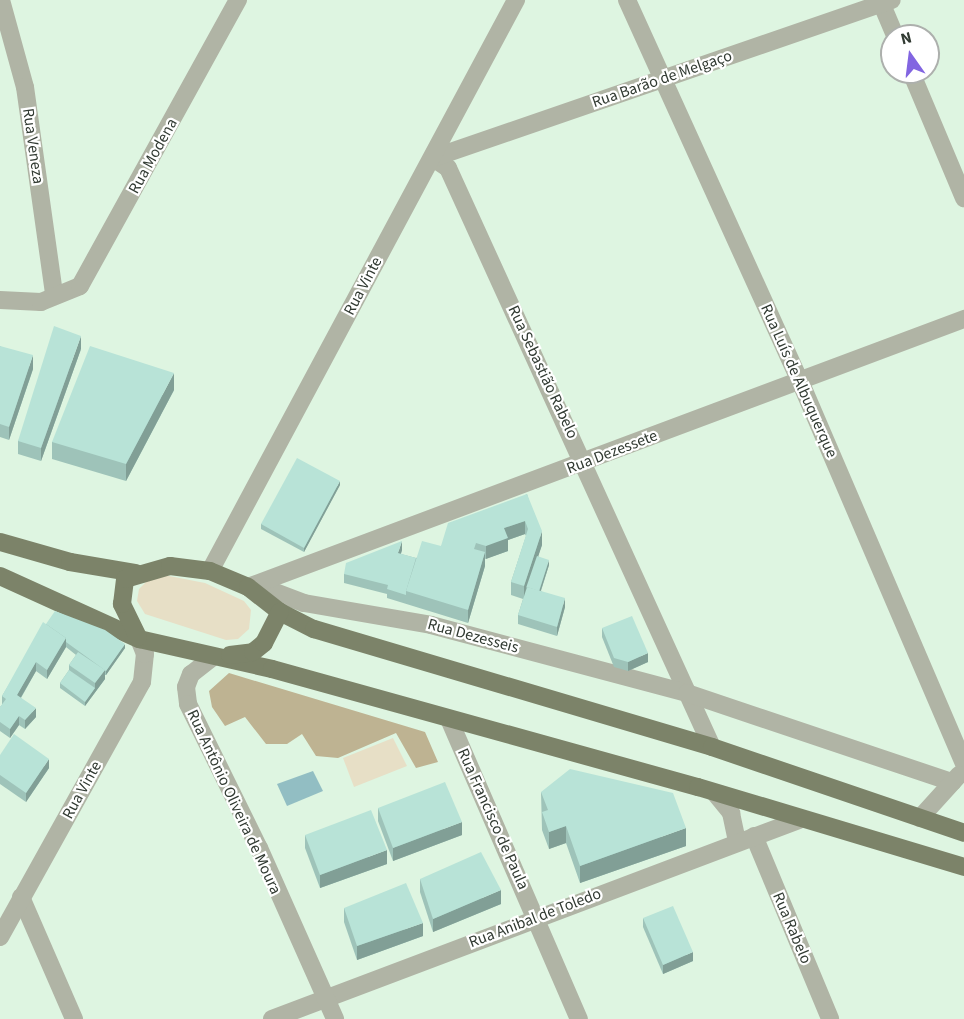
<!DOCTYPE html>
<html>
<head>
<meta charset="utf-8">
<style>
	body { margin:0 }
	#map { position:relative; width:964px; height:1019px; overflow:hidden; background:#def5e1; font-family:"Source Sans 3",sans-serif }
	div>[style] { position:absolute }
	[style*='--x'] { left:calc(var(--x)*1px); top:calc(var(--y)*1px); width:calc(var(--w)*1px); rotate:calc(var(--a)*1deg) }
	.green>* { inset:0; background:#e7dfc6 }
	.forest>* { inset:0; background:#beb392 }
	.water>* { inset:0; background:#92bec3 }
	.minor>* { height:18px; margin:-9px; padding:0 9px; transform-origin:9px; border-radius:9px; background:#b0b4a5 }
	.tertiary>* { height:18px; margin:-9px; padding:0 9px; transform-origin:9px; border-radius:9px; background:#b0b4a5 }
	.primary>* { height:18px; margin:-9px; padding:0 9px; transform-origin:9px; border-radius:9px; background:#7c8369 }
	.wall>* { inset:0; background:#9ec3b9 }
	.shaded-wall>* { inset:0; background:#819f96 }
	.building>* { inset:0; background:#b8e3d7 }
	span { translate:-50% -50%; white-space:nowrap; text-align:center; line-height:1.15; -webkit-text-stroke:4.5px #fff; paint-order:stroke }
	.street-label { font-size:16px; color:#313a32 }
	.north { position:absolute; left:880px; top:24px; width:60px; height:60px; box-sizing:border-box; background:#fff; border:2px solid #adb0ad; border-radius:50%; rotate:346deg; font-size:16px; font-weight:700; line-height:24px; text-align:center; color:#313a32 }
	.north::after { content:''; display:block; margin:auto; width:21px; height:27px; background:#8265e1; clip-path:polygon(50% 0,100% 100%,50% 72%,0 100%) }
</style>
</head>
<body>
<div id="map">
	<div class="green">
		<div style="clip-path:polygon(164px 575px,205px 583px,244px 601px,251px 610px,249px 629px,238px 639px,226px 640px,145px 614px,137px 601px,139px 589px,149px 579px)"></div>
		<div style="clip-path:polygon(393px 738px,407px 766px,354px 787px,343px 758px)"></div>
	</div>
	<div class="forest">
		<div style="clip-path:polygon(229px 673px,425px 732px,438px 762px,416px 768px,396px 733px,338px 758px,316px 756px,302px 734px,287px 744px,266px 744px,245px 717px,225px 726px,212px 707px,209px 691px)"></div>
	</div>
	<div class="water">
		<div style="clip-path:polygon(313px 771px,323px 791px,287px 806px,277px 784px)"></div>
	</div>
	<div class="minor">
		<div style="--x:1;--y:0;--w:90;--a:74.6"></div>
		<div style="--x:25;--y:87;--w:209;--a:82"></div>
		<div style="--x:627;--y:0;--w:418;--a:65.6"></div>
		<div style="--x:800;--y:381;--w:417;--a:66.8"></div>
		<div style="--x:880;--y:0;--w:39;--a:67"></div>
		<div style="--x:911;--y:72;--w:137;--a:67.2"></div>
		<div style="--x:433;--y:158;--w:18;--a:34"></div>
		<div style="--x:448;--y:168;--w:636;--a:65.49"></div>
		<div style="--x:433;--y:158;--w:485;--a:-19"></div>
		<div style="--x:0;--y:300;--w:41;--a:2.8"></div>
		<div style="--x:41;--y:302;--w:42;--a:-22.3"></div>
		<div style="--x:80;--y:286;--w:327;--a:-61.1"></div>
		<div style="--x:210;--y:571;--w:648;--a:-61.81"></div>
		<div style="--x:259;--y:586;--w:48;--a:20.7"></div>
		<div style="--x:304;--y:603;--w:129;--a:9.8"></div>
		<div style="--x:431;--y:625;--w:265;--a:14.9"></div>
		<div style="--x:687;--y:693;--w:280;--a:18.6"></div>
		<div style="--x:248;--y:587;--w:765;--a:-20.52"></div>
		<div style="--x:449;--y:719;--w:327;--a:66.6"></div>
		<div style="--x:715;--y:793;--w:26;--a:51"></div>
		<div style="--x:731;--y:813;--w:30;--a:78"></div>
		<div style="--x:920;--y:818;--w:58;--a:-47.8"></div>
		<div style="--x:754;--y:836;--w:198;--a:67.4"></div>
		<div style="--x:21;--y:897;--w:133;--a:66.5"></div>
		<div style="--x:272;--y:1019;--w:563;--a:-20.69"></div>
	</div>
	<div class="tertiary">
		<div style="--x:213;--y:657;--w:28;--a:142"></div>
		<div style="--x:191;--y:674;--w:14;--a:111"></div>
		<div style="--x:186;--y:687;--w:17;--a:83"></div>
		<div style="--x:188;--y:704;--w:161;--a:63.8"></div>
		<div style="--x:259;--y:848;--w:187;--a:66"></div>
		<div style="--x:0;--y:937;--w:292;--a:-60.9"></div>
		<div style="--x:142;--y:682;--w:28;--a:-84"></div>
		<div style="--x:145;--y:654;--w:16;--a:-112"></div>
	</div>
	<div class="primary">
		<div style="--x:0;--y:542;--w:73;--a:15.9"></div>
		<div style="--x:70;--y:562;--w:67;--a:9.5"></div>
		<div style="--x:0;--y:576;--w:153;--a:24.4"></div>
		<div style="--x:139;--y:639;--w:136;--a:12.7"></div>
		<div style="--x:272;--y:669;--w:442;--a:15.5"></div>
		<div style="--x:698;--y:787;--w:278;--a:16.7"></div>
		<div style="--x:138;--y:637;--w:37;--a:-116"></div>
		<div style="--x:122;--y:604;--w:25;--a:-83"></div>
		<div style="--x:125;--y:579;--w:47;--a:-16.1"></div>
		<div style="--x:170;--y:566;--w:40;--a:7.1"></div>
		<div style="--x:210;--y:571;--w:41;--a:22.8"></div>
		<div style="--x:248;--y:587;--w:41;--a:38"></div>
		<div style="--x:280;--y:612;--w:38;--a:27"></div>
		<div style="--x:314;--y:629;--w:415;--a:16.5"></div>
		<div style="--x:712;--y:747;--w:266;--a:18.8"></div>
		<div style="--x:230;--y:655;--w:23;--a:-7"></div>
		<div style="--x:253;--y:652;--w:14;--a:-39"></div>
		<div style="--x:264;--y:643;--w:35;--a:-63"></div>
	</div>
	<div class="wall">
		<div style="clip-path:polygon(0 346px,33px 369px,9px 440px,0 437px)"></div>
		<div style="clip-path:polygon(81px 349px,41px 461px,18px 454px,18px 441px)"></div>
		<div style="clip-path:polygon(174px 390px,126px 481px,52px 459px,52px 442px)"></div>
		<div style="clip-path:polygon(340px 485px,304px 552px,261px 529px,261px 524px)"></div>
		<div style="clip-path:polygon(527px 494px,542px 545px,538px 556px,549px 565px,541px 591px,565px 607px,557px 636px,518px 624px,518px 615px,523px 599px,511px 595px,511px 582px,526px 536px,525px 534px,508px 540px,508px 551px,485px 559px,485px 566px,468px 623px,387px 598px,387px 594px,344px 583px,344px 574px,402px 550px,401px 554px,416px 558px,441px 546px)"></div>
		<div style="clip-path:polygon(46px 624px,125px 648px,106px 675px,105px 675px,105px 679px,85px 706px,60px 688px,60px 683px,69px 670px,69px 665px,76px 655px,66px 647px,47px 679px,36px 671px,21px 698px,36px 717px,25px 729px,19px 725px,10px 738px,0 731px,0 707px,2px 705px,2px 696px)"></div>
		<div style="clip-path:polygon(602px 628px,648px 662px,628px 671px,614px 667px,602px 637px)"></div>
		<div style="clip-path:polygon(0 755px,49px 768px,26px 802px,0 784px)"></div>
		<div style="clip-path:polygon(541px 792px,686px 846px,580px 883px,566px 843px,549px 849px,542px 830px)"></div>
		<div style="clip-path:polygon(378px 808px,462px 835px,393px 861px,378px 821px)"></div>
		<div style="clip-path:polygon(305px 835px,387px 864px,320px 888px,305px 848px)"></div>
		<div style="clip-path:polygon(420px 879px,501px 904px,433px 932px,420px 892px)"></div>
		<div style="clip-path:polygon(344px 908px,423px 936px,357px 960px,344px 922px)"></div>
		<div style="clip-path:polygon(643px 918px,693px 961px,663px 974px,643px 927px)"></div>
	</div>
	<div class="shaded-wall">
		<div style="clip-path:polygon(81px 336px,81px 349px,41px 461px,41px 448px)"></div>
		<div style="clip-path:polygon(33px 355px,33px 369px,9px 440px,9px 427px)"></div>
		<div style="clip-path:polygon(174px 373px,174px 390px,126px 481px,126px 464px)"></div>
		<div style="clip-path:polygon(340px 481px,340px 485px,304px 552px,304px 548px)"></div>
		<div style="clip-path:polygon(525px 521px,525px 534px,508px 540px,508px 551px,486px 559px,486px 546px,504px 528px)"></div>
		<div style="clip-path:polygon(542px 531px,542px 545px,524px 599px,524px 586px)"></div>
		<div style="clip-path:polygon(402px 541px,402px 550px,398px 562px,398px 553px)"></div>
		<div style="clip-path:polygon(485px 552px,485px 566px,468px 623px,468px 610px)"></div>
		<div style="clip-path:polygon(549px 560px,549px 565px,539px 596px,539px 592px)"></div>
		<div style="clip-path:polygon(565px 598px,565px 607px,557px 636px,557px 627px)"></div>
		<div style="clip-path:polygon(66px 638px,66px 647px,47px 679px,47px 670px)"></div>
		<div style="clip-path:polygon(125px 644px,125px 648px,106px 675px,106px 671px)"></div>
		<div style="clip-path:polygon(648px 653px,648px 662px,628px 671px,628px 662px)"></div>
		<div style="clip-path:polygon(36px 662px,36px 671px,17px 704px,17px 695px)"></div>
		<div style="clip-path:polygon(105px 670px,105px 679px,85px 706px,85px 702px,95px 688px,95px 683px)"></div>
		<div style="clip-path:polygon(36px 708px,36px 717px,25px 729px,25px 720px)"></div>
		<div style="clip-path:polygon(19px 716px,19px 725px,10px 738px,10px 729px)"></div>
		<div style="clip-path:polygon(49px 759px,49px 768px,26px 802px,26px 793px)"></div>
		<div style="clip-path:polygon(462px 822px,462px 835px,393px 861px,393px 848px)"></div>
		<div style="clip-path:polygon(566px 826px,566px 843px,549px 849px,549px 832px)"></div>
		<div style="clip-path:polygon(686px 828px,686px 846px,580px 883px,580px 866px)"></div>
		<div style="clip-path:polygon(387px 850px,387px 864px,320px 888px,320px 875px)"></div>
		<div style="clip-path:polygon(501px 890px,501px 904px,433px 932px,433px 919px)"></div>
		<div style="clip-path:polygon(423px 923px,423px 936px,357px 960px,357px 946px)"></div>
		<div style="clip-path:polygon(693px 952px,693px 961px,663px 974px,663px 965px)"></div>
	</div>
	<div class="building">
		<div style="clip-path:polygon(54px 326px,81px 336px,41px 448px,18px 441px)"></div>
		<div style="clip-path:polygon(0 346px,33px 355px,9px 427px,0 424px)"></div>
		<div style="clip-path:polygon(90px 346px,174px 373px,126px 464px,52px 442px)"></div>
		<div style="clip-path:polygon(297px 458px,340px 481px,304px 548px,261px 524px)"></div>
		<div style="clip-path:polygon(527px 494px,542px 531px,524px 586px,511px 582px,528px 529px,525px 521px,504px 528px,508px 538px,486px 546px,476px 543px,474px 549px,485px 552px,468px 610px,406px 591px,422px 541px,441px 546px,448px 523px)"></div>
		<div style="clip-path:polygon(402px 541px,398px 553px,416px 558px,406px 591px,406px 595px,387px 589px,388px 585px,344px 574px,346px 563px)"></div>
		<div style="clip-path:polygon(537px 556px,549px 560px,539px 591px,527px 587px,526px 588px)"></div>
		<div style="clip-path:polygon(527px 587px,565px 598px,557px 627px,518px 615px)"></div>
		<div style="clip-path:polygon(55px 611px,105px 630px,125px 644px,106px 671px,66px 642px,66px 638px,46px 624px)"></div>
		<div style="clip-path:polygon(632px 616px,648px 653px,628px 662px,614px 658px,602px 628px)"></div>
		<div style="clip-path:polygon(43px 622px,66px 638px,47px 670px,36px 662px,17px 695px,36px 708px,25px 720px,19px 716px,10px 729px,0 722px,0 707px,6px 699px,2px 696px)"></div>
		<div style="clip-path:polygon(78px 652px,105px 670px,95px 683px,69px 665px)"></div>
		<div style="clip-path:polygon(69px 670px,95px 688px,85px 702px,60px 683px)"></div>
		<div style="clip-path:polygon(14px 734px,49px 759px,26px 793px,0 775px,0 755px)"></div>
		<div style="clip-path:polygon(570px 769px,673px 793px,686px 828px,580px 866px,566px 826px,549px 832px,542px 812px,548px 810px,541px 792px)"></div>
		<div style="clip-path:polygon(445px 782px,462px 822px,393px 848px,378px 808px)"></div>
		<div style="clip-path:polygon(371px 810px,387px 850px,320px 875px,305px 835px)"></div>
		<div style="clip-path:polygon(481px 852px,501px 890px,433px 919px,420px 879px)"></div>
		<div style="clip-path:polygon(406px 883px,423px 923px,357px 946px,344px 908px)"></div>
		<div style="clip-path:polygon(673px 906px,693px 952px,663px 965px,643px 918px)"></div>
	</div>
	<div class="street-label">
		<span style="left:662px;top:79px;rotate:-19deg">Rua Barão de Melgaço</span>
		<span style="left:33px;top:146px;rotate:82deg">Rua Veneza</span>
		<span style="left:153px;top:156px;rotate:-61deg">Rua Modena</span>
		<span style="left:363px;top:286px;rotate:-62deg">Rua Vinte</span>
		<span style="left:543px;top:372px;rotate:65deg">Rua Sebastião Rabelo</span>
		<span style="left:799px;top:381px;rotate:66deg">Rua Luís de Albuquerque</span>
		<span style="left:612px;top:452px;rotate:-21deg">Rua Dezessete</span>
		<span style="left:473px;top:636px;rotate:15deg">Rua Dezesseis</span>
		<span style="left:82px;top:790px;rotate:-61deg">Rua Vinte</span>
		<span style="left:234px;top:802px;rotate:65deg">Rua Antônio Oliveira de Moura</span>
		<span style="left:493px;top:819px;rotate:66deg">Rua Francisco de Paula</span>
		<span style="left:535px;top:918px;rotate:-21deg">Rua Anibal de Toledo</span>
		<span style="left:792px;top:928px;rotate:67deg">Rua Rabelo</span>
	</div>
	<div class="north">N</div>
</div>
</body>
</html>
